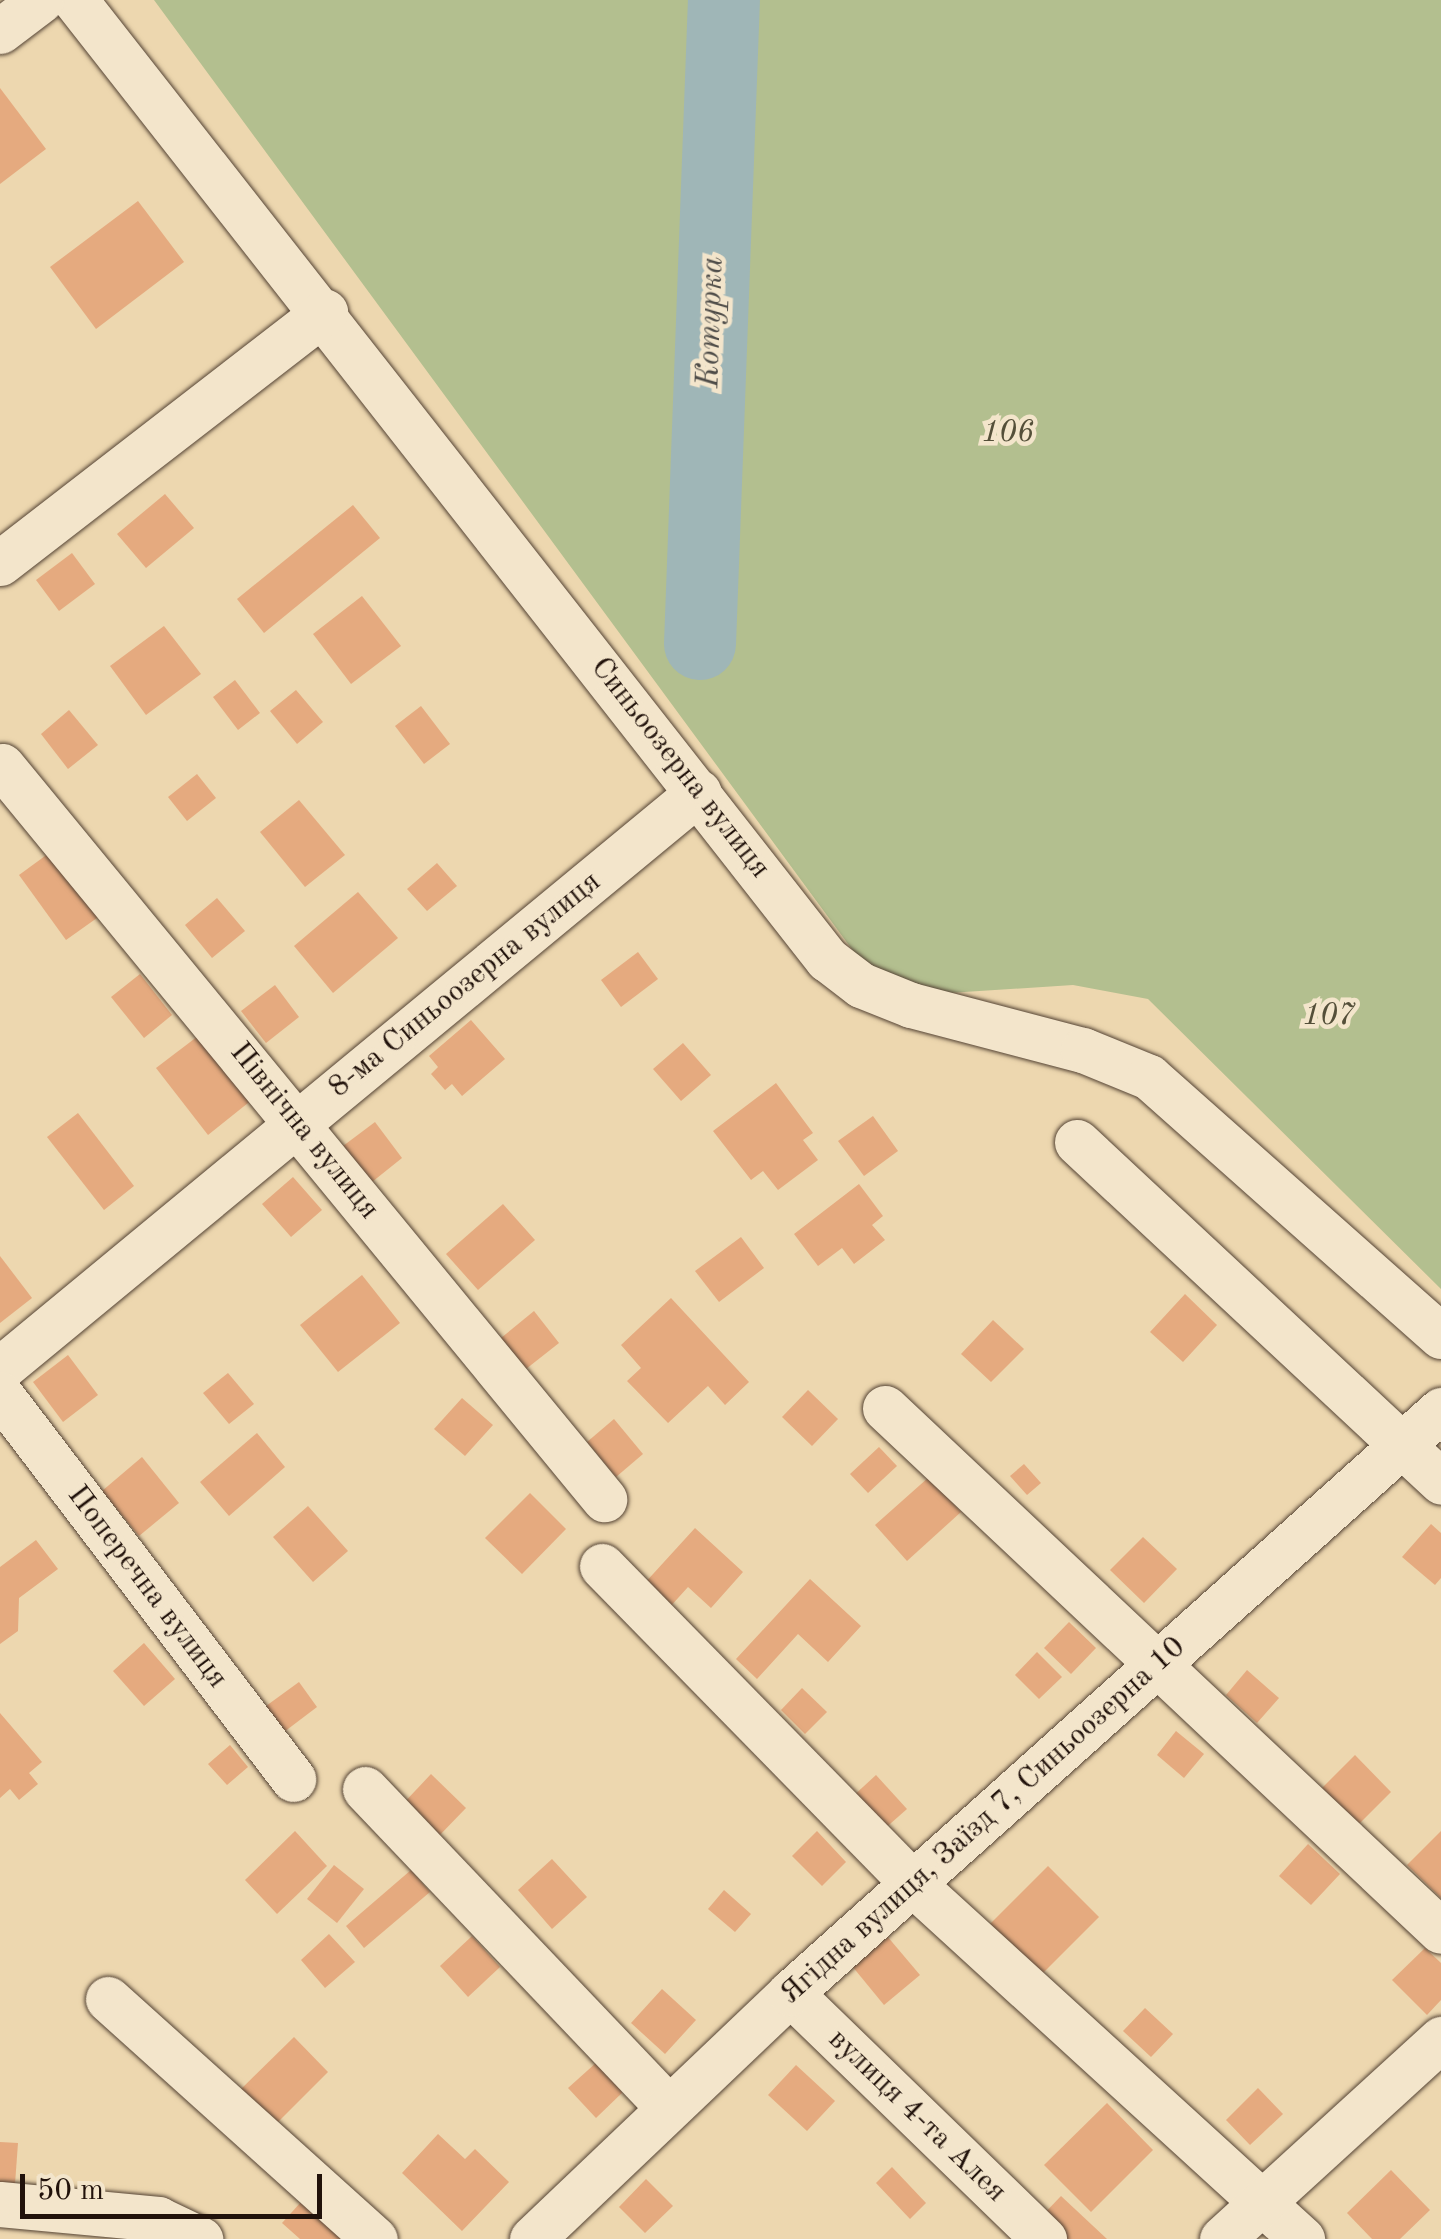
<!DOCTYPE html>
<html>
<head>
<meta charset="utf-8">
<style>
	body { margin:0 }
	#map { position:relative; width:1441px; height:2239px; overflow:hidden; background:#edd7af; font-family:"Old Standard TT",serif }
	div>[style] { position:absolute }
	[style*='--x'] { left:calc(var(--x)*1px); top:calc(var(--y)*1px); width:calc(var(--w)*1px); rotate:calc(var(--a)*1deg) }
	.green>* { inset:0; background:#b3bf8f }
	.river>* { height:72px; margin:-36px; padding:0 36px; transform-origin:36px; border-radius:36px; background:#9fb6b7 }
	.building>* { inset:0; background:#e5aa7f }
	.roads { filter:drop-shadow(0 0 2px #544334) drop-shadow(0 0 2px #544334) }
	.street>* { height:45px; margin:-22.5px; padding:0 22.5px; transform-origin:22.5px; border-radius:22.5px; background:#f3e5cb }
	span { translate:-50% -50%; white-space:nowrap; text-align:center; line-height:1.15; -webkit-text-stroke:9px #f3e5cb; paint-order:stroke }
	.park-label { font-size:30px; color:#544f39; font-style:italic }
	.street-label { font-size:30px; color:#21120b }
	.water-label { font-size:32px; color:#4d4b47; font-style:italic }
	.scale { position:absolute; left:20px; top:2174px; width:302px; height:45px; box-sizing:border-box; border:5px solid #21120b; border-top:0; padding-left:12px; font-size:30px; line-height:35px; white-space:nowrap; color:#21120b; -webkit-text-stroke:8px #f3e5cb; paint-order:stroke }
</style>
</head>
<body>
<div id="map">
	<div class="green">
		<div style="clip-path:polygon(154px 0,1441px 0,1441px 1289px,1148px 999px,1073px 985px,887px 997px)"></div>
	</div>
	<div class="river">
		<div style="--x:700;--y:644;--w:644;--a:-87.87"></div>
	</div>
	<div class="building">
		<div style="clip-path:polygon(0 88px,46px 149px,0 184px)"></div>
		<div style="clip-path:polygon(138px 201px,184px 262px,96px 329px,50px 267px)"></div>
		<div style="clip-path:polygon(165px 494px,194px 528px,146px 568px,117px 534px)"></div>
		<div style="clip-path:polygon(353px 505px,380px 538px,264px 633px,237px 599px)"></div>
		<div style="clip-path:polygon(72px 553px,95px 584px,59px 611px,36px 580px)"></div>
		<div style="clip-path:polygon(362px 596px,401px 646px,351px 684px,313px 634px)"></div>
		<div style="clip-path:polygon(164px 626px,201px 674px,146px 715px,110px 666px)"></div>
		<div style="clip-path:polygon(235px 680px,260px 713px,238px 730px,213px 697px)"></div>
		<div style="clip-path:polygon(296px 690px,323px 722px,297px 744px,270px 711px)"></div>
		<div style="clip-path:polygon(421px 706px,450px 744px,424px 764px,395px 726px)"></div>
		<div style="clip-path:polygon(69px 710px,98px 745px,68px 769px,41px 734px)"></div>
		<div style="clip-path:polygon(197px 774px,216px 798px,187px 821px,168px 797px)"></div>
		<div style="clip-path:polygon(299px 800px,345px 855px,305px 887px,260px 832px)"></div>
		<div style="clip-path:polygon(56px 848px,104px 913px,66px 940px,19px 875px)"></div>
		<div style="clip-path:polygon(437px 863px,457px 886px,427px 911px,407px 889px)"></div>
		<div style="clip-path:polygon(358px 892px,398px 938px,333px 993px,294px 946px)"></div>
		<div style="clip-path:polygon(217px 898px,245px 931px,212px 958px,185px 925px)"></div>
		<div style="clip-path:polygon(638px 952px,658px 979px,621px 1007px,601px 980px)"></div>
		<div style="clip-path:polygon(140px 974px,172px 1015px,144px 1038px,111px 997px)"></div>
		<div style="clip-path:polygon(275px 985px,299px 1017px,266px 1043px,241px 1011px)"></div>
		<div style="clip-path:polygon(471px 1020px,505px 1059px,462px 1096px,452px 1084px,445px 1090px,431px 1074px,438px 1067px,429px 1056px)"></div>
		<div style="clip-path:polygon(202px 1033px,253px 1099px,208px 1135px,156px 1068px)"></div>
		<div style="clip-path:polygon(683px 1043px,711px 1075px,681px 1101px,653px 1069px)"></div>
		<div style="clip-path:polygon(776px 1083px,813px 1133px,803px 1140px,818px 1160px,778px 1190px,763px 1171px,751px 1180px,713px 1131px)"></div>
		<div style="clip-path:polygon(78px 1113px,134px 1186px,104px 1210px,47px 1137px)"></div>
		<div style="clip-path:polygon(873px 1116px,898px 1151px,864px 1176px,838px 1141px)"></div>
		<div style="clip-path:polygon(375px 1122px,402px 1158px,372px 1182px,343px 1146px)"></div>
		<div style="clip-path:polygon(293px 1177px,322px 1210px,291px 1237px,262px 1204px)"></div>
		<div style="clip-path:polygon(859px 1184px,883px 1216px,872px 1225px,885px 1240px,854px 1264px,842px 1248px,818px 1266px,794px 1234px)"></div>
		<div style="clip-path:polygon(503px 1204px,535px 1240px,478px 1290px,446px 1254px)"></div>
		<div style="clip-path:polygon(741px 1237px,764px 1268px,719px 1302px,695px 1271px)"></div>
		<div style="clip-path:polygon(0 1256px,32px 1298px,0 1323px)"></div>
		<div style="clip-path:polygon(362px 1275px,400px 1323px,338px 1372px,300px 1325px)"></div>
		<div style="clip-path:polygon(1185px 1294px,1217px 1325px,1183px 1362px,1150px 1332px)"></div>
		<div style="clip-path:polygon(671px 1298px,749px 1382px,725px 1405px,708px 1386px,668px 1423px,627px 1381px,641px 1368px,621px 1345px)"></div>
		<div style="clip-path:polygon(534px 1311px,559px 1343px,526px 1369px,501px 1338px)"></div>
		<div style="clip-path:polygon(993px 1320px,1024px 1349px,991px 1382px,961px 1354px)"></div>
		<div style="clip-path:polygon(68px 1355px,98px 1395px,63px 1422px,33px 1382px)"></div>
		<div style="clip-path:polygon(228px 1373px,254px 1404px,229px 1424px,203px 1393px)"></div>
		<div style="clip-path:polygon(808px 1390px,838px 1419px,812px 1446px,782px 1417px)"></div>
		<div style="clip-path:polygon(462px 1398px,493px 1425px,465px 1456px,434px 1429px)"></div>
		<div style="clip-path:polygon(614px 1419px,643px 1454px,616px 1477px,587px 1442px)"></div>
		<div style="clip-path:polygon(257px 1433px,285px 1467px,229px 1516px,200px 1482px)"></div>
		<div style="clip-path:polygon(879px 1447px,897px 1466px,868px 1493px,850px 1474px)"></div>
		<div style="clip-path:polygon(142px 1457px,179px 1503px,139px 1536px,102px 1491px)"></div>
		<div style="clip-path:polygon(1024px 1464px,1041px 1483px,1027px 1495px,1010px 1476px)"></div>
		<div style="clip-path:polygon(929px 1477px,961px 1512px,907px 1561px,875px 1525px)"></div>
		<div style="clip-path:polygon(530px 1493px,566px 1529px,522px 1574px,485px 1538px)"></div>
		<div style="clip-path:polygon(308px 1506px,348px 1551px,313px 1582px,273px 1537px)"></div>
		<div style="clip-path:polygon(1431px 1524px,1441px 1533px,1441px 1578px,1435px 1585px,1402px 1557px)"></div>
		<div style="clip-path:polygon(695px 1528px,743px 1572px,711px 1608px,688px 1587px,669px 1608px,643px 1585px)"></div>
		<div style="clip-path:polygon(1143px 1537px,1177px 1569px,1144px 1603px,1110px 1570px)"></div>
		<div style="clip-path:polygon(36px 1540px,58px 1569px,19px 1598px,18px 1631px,0 1644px,0 1567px)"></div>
		<div style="clip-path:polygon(810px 1579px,861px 1626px,828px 1662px,798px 1634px,757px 1679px,736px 1659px)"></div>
		<div style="clip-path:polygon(1069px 1622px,1096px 1648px,1071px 1674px,1044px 1648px)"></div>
		<div style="clip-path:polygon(144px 1643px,175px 1679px,144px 1706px,113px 1671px)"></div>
		<div style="clip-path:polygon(1037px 1652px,1062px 1677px,1039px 1699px,1015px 1675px)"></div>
		<div style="clip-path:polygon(1247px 1670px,1279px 1698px,1257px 1723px,1226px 1695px)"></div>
		<div style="clip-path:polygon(299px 1682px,317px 1707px,284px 1732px,266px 1706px)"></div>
		<div style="clip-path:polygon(802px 1688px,827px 1712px,805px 1734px,781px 1710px)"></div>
		<div style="clip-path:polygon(0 1713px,42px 1762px,29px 1773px,38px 1784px,19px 1800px,10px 1789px,0 1798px)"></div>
		<div style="clip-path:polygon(1176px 1731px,1204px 1754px,1184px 1778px,1157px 1755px)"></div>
		<div style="clip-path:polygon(230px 1745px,248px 1767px,227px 1785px,208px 1764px)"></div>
		<div style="clip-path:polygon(1355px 1755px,1391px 1792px,1359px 1824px,1322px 1788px)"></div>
		<div style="clip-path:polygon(431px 1774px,466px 1808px,435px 1840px,400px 1807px)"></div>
		<div style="clip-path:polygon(876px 1775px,907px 1809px,882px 1831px,851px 1798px)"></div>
		<div style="clip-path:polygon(295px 1831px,327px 1866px,277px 1914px,245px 1880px)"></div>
		<div style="clip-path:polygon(817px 1831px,846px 1862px,822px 1886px,792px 1856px)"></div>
		<div style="clip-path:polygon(1441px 1831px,1441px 1898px,1407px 1865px)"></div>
		<div style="clip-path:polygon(1308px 1844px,1340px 1874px,1311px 1905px,1279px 1876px)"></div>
		<div style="clip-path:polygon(552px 1859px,587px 1897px,552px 1929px,518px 1890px)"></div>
		<div style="clip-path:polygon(334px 1865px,364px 1889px,337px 1923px,307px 1899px)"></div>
		<div style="clip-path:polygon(1048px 1866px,1099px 1917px,1041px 1975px,990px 1924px)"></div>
		<div style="clip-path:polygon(411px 1870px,430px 1892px,364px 1948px,346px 1926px)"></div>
		<div style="clip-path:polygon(724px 1890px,751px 1914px,735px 1932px,708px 1909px)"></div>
		<div style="clip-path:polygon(329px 1934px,355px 1962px,325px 1988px,301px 1960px)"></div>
		<div style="clip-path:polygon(472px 1936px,500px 1967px,468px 1997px,440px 1966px)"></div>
		<div style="clip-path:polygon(887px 1936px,920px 1975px,884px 2005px,852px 1966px)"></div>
		<div style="clip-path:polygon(1425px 1948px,1441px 1963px,1441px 2000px,1427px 2015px,1392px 1980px)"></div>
		<div style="clip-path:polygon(662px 1989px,696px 2020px,665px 2054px,631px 2023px)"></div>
		<div style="clip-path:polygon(1145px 2008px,1173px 2034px,1151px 2057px,1123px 2031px)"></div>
		<div style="clip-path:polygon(294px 2037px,328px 2072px,271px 2129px,236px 2094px)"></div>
		<div style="clip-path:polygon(597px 2062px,624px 2091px,596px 2118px,568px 2088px)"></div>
		<div style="clip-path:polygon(796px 2065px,835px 2101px,807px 2131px,768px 2095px)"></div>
		<div style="clip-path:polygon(1258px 2088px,1283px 2114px,1250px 2145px,1226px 2120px)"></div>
		<div style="clip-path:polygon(1107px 2103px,1153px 2150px,1091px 2212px,1044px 2165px)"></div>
		<div style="clip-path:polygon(438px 2134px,465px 2159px,475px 2149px,509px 2182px,462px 2231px,402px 2173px)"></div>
		<div style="clip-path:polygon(0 2142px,18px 2143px,15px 2184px,0 2183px)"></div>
		<div style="clip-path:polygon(892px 2167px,926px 2203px,910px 2219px,876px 2183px)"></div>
		<div style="clip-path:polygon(1391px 2170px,1430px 2210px,1400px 2239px,1372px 2239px,1347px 2213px)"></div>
		<div style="clip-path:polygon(646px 2179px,673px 2206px,645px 2233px,619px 2207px)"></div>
		<div style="clip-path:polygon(1061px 2196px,1107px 2239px,1060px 2239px,1039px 2219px)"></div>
		<div style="clip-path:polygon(301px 2202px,351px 2239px,300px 2239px,282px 2223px)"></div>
	</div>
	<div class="roads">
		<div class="street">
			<div style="--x:75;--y:0;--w:1219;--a:51.9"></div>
			<div style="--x:827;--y:959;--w:43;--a:37.4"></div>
			<div style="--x:861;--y:985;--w:54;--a:21.8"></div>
			<div style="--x:911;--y:1005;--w:178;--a:14.7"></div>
			<div style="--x:1083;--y:1050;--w:71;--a:22.2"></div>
			<div style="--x:1149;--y:1077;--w:390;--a:41.6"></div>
			<div style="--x:0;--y:31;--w:51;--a:-37.1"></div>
			<div style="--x:0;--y:563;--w:411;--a:-37.7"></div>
			<div style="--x:2;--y:766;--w:949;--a:50.6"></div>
			<div style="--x:1077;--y:1142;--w:498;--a:43"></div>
			<div style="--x:0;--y:1369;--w:906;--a:-39.54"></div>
			<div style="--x:0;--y:1394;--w:484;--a:52.7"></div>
			<div style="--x:885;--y:1408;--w:763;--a:43.25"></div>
			<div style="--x:602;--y:1566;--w:445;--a:45.6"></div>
			<div style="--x:913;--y:1884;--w:527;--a:42.38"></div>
			<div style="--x:365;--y:1789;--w:439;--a:46.4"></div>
			<div style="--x:790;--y:1993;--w:354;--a:44.1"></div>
			<div style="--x:108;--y:1999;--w:359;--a:42"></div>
			<div style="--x:0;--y:2204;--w:159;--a:5.4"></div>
			<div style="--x:158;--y:2219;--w:47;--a:25.5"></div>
			<div style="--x:532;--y:2239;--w:356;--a:-43.6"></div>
			<div style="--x:790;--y:1993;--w:874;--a:-41.85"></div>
			<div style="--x:1222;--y:2239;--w:297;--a:-42.4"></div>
		</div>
	</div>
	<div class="park-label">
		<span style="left:1008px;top:433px">106</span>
		<span style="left:1329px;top:1016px">107</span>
	</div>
	<div class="street-label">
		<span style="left:680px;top:768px;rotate:52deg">Синьоозерна вулиця</span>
		<span style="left:465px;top:985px;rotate:-39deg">8-ма Синьоозерна вулиця</span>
		<span style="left:304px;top:1131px;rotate:51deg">Північна вулиця</span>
		<span style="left:147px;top:1587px;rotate:53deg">Поперечна вулиця</span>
		<span style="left:983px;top:1821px;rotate:-42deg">Ягідна вулиця, Заїзд 7, Синьоозерна 10</span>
		<span style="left:917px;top:2116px;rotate:44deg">вулиця 4-та Алея</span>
	</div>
	<div class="water-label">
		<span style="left:712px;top:322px;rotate:-88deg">Котурка</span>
	</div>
	<div class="scale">50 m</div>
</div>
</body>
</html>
